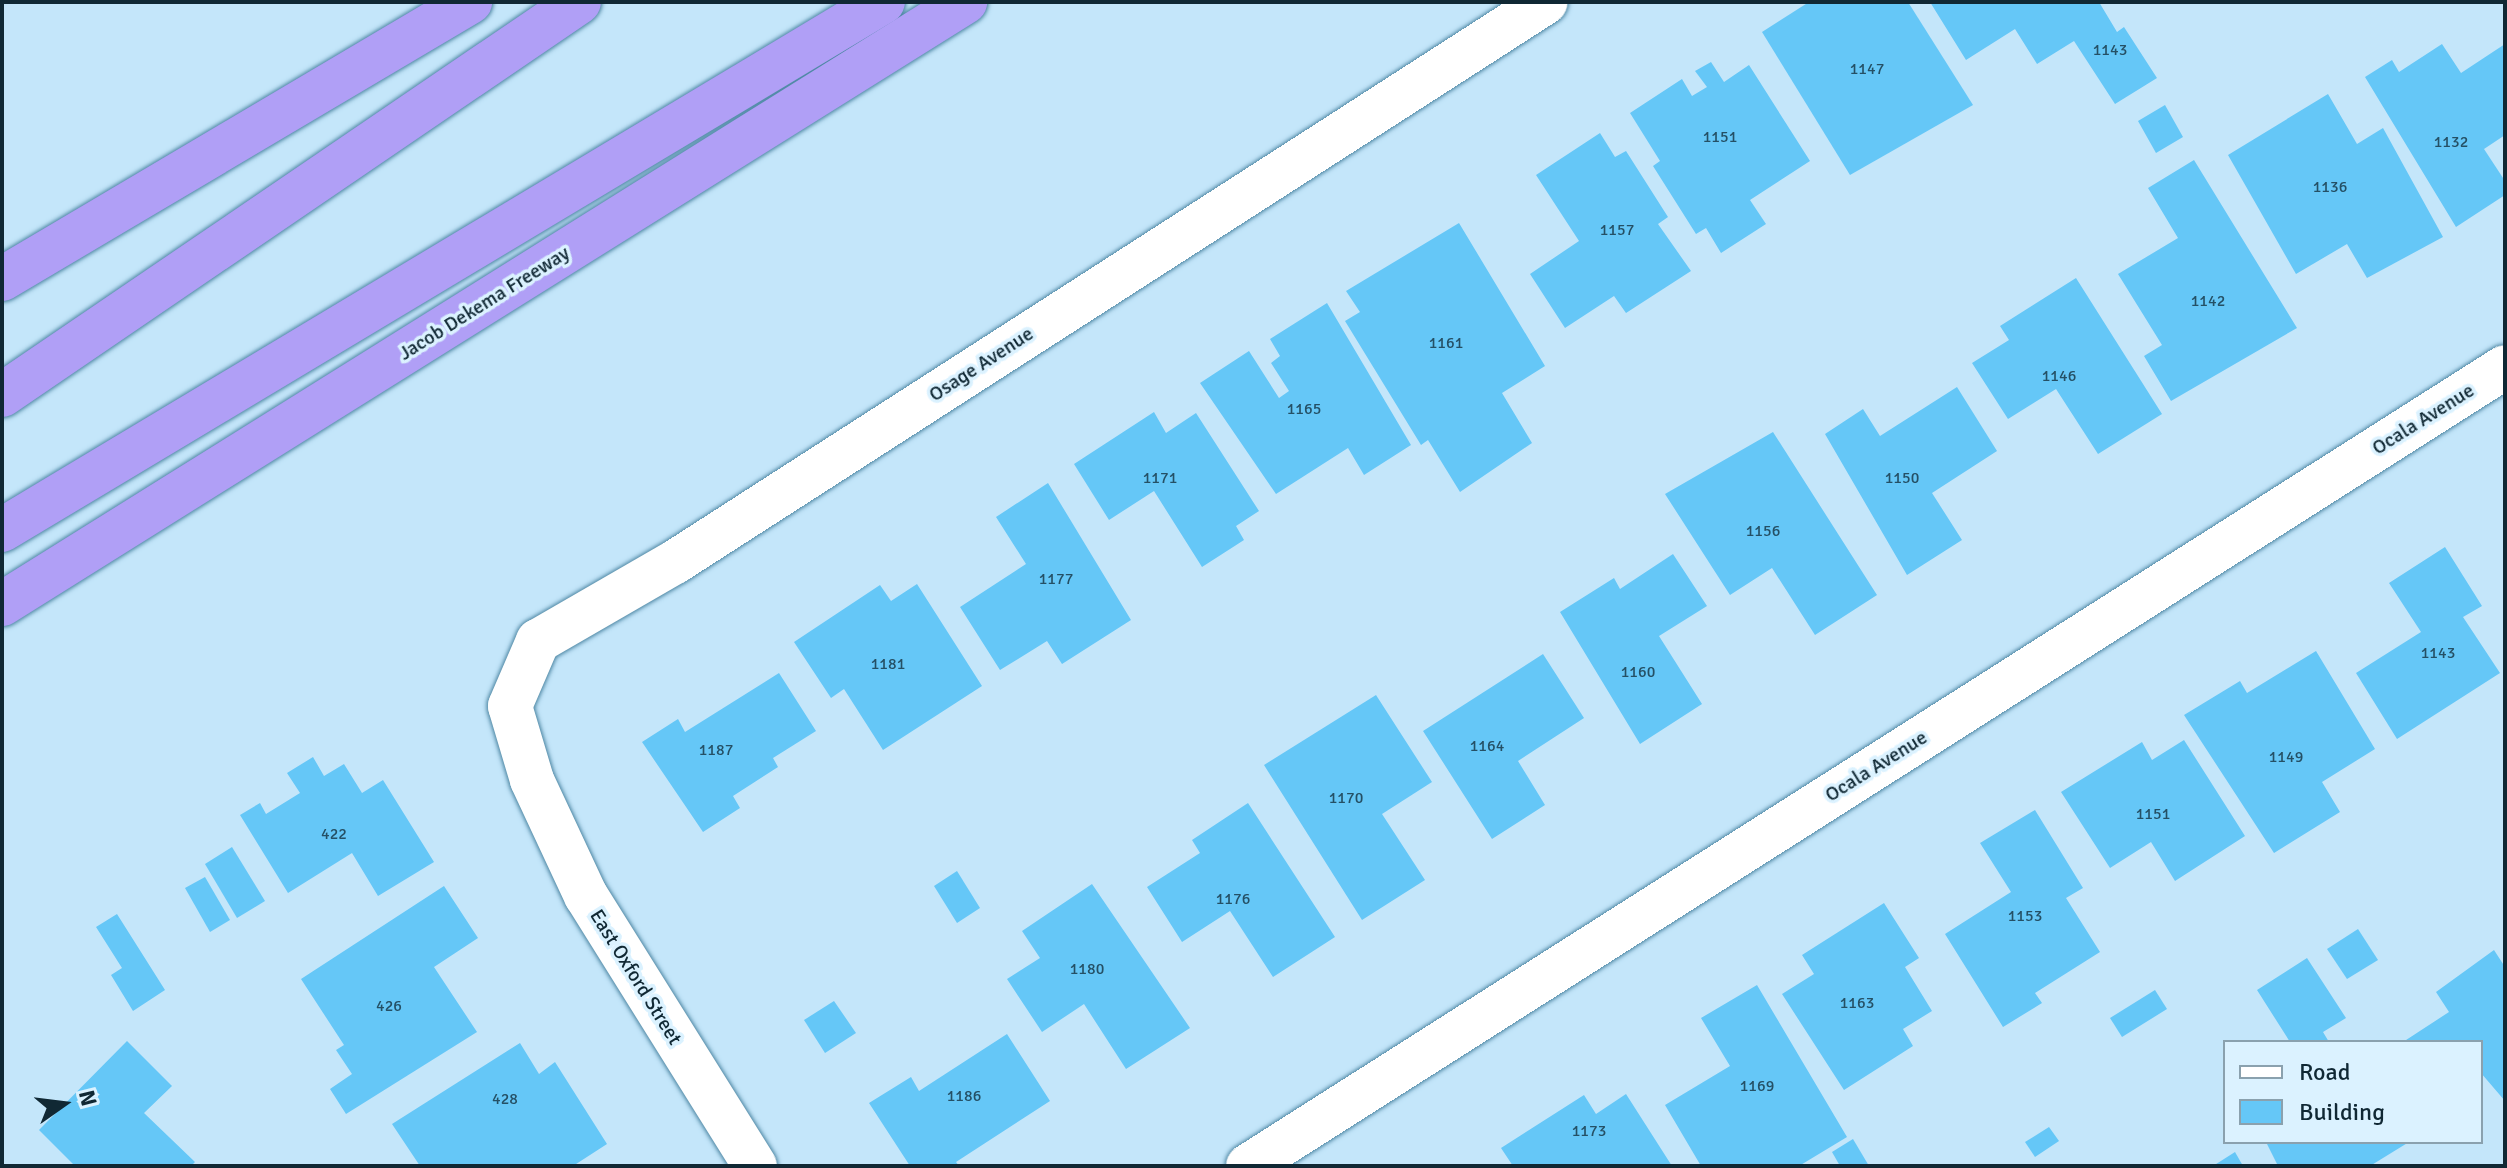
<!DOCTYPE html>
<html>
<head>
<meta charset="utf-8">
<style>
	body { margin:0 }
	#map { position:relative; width:2507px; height:1168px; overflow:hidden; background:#c4e6fa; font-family:Signika,sans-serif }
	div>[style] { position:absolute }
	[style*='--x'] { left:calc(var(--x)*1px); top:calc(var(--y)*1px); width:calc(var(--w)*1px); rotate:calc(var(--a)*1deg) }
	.building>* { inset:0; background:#65c7f7 }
	.roads { filter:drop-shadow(0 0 2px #4e87a4) drop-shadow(0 0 2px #4e87a4) }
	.street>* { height:44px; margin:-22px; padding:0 22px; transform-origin:22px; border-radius:22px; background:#fff }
	.highway>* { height:44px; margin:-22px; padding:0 22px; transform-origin:22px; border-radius:22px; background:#b09ff6 }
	span { translate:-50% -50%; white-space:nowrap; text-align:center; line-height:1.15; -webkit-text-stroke:7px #dbf2ff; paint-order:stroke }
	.number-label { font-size:16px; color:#255065 }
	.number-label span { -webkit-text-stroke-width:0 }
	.street-label { font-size:20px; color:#102834 }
	.frame { position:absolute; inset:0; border:4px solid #102834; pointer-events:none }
	.legend { position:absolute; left:2223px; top:1040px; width:260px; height:104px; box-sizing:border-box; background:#dbf2ff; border:2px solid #8aa1ae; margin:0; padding:10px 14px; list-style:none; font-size:24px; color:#102834 }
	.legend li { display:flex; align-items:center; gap:16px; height:40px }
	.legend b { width:40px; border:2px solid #8aa1ae }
	.north { position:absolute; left:24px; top:1064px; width:80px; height:80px; -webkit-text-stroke:6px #dbf2ff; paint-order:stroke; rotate:76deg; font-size:22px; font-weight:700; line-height:32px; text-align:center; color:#102834 }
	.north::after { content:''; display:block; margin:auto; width:28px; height:36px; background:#102834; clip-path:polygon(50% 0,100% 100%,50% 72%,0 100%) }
</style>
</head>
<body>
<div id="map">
	<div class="building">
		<div style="clip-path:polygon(1809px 2px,1908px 2px,1973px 105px,1850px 175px,1762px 32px)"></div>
		<div style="clip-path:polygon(1930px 2px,2099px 2px,2117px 32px,2124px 27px,2157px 78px,2115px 104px,2074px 41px,2037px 64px,2015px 29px,1966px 60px)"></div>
		<div style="clip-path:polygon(2442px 44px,2461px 73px,2505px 44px,2505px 135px,2484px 149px,2505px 181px,2505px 195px,2456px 227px,2365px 77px,2392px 60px,2399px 72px)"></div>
		<div style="clip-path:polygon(1711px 62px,1724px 82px,1749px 65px,1810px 161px,1750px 200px,1766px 224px,1721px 253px,1706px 228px,1696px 234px,1653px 166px,1660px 161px,1630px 113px,1682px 79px,1692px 96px,1707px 87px,1695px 71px)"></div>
		<div style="clip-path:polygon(2328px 94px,2357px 144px,2383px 128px,2443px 237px,2367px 278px,2347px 244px,2296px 274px,2228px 155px)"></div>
		<div style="clip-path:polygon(2165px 105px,2183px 137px,2156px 153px,2138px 121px)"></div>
		<div style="clip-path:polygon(1600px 133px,1615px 157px,1626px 151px,1668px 217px,1658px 224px,1691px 271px,1626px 313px,1614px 296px,1565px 328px,1530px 274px,1579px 241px,1536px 175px)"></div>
		<div style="clip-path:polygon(2194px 160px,2297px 328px,2171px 401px,2144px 356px,2162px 345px,2118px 274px,2178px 238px,2148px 188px)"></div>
		<div style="clip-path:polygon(1459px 223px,1545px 366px,1502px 393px,1532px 443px,1460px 492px,1428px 440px,1421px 445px,1345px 321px,1360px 312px,1346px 291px)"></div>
		<div style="clip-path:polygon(2076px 278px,2162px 414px,2098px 454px,2056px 389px,2008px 419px,1972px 363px,2009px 340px,2000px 326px)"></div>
		<div style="clip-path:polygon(1327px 303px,1411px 445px,1364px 475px,1348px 448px,1276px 494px,1200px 383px,1249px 351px,1279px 398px,1289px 391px,1271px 363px,1280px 356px,1270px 339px)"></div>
		<div style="clip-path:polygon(1957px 387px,1997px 451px,1932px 493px,1962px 540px,1907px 575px,1825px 434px,1863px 409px,1880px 436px)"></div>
		<div style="clip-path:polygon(1154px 412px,1166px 433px,1196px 413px,1259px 511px,1236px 526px,1244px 540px,1202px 567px,1154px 491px,1109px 520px,1074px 464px)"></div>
		<div style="clip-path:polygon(1773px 432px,1877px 595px,1815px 635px,1772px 568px,1730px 595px,1665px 494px)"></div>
		<div style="clip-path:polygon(1048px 483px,1131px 620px,1062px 664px,1047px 641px,1000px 670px,960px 607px,1026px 564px,996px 517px)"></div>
		<div style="clip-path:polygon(2445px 547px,2482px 606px,2463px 617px,2500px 673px,2397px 739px,2356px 673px,2421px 632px,2389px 583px)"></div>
		<div style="clip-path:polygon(1673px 554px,1707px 606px,1659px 636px,1702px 704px,1640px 744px,1560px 612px,1614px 578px,1620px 589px)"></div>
		<div style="clip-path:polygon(917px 584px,982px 686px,883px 750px,844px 689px,831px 698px,794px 642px,880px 585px,891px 601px)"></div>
		<div style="clip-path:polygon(2316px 651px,2375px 749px,2322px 782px,2340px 812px,2274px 853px,2184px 715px,2240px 681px,2247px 693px)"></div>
		<div style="clip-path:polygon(1543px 654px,1584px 718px,1518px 761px,1545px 805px,1492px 839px,1423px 731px)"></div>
		<div style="clip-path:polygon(779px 673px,816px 731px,773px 758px,778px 767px,733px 796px,740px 808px,703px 832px,642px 742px,678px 719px,685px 732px)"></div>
		<div style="clip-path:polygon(1376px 695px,1432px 782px,1382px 814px,1425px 880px,1362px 920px,1264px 765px)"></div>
		<div style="clip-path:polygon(2184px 740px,2245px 836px,2175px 881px,2151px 842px,2110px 868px,2061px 792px,2142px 742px,2152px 760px)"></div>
		<div style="clip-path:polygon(313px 757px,324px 776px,344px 764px,362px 793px,383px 780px,434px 862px,378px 896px,352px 853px,288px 893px,240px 815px,260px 803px,266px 814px,300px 793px,287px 773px)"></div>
		<div style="clip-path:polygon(1248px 803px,1335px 937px,1273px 977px,1230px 911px,1182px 942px,1147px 887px,1200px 853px,1192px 840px)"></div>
		<div style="clip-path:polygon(2035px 810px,2083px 888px,2066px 898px,2100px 952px,2035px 993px,2042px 1003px,2003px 1027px,1945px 934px,2011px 892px,1980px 843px)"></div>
		<div style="clip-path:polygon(232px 847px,265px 901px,237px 918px,205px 864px)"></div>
		<div style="clip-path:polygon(957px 871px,980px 908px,957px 923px,934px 886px)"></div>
		<div style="clip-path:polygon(205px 877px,230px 920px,210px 932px,185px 888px)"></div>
		<div style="clip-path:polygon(1092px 884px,1190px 1028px,1126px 1069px,1084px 1004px,1042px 1032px,1007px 979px,1040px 958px,1022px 931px)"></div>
		<div style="clip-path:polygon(444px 886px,478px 938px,434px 967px,477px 1032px,346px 1114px,330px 1089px,352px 1074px,336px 1050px,344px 1045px,301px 979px)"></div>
		<div style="clip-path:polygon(1884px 903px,1919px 958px,1905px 967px,1932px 1011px,1903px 1029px,1913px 1046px,1844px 1090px,1782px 994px,1814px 974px,1802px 955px)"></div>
		<div style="clip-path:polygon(117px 914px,165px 990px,133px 1011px,111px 975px,122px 968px,96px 927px)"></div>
		<div style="clip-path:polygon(2358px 929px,2378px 960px,2347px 979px,2327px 949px)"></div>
		<div style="clip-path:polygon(2494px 950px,2505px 967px,2505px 1101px,2481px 1073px,2481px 1042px,2403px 1042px,2449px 1012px,2436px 992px)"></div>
		<div style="clip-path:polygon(2307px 958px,2346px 1018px,2323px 1032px,2329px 1042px,2290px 1042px,2257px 990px)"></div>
		<div style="clip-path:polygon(1757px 985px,1847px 1137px,1799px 1166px,1701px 1166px,1665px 1105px,1730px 1066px,1701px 1018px)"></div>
		<div style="clip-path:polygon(2155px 990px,2167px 1009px,2122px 1037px,2110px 1018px)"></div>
		<div style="clip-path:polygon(834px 1001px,856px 1033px,825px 1053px,804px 1020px)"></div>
		<div style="clip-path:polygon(1007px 1034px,1050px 1101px,956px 1162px,959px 1166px,910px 1166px,869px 1103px,911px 1077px,919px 1091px)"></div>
		<div style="clip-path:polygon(127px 1041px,172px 1086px,144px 1113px,195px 1162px,191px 1166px,75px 1166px,39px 1130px)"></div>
		<div style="clip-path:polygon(520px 1043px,539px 1074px,555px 1062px,607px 1144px,573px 1166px,420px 1166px,392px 1124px)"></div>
		<div style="clip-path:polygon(1626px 1094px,1672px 1166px,1513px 1166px,1501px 1148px,1584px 1095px,1596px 1114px)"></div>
		<div style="clip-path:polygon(2049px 1127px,2059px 1141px,2035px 1157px,2025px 1142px)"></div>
		<div style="clip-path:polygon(1853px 1139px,1869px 1166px,1840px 1166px,1832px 1152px)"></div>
		<div style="clip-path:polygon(2266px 1142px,2409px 1142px,2370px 1166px,2278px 1166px)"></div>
		<div style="clip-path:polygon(2235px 1152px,2243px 1166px,2213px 1166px)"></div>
	</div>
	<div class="roads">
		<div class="street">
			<div style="--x:755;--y:1166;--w:319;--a:-122"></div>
			<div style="--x:586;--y:896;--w:128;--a:-115"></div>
			<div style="--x:532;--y:780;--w:77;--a:-106.6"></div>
			<div style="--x:510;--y:706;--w:71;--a:-66.7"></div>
			<div style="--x:538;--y:641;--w:158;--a:-30"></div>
			<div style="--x:675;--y:562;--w:1035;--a:-32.74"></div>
			<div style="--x:1248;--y:1166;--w:1489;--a:-32.44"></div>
		</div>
		<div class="highway">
			<div style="--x:2;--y:279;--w:544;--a:-30.62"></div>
			<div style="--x:2;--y:395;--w:698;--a:-34.26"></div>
			<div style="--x:2;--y:530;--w:1027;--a:-30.94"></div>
			<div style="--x:2;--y:604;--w:1136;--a:-32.01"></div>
		</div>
	</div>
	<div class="number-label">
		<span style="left:2110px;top:50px">1143</span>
		<span style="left:1867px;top:69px">1147</span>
		<span style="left:1720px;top:137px">1151</span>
		<span style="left:2451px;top:142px">1132</span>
		<span style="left:2330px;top:187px">1136</span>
		<span style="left:1617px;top:230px">1157</span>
		<span style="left:2208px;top:301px">1142</span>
		<span style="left:1446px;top:343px">1161</span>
		<span style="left:2059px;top:376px">1146</span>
		<span style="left:1304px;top:409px">1165</span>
		<span style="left:1160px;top:478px">1171</span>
		<span style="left:1902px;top:478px">1150</span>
		<span style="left:1763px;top:531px">1156</span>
		<span style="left:1056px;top:579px">1177</span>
		<span style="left:2438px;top:653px">1143</span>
		<span style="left:888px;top:664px">1181</span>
		<span style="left:1638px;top:672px">1160</span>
		<span style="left:1487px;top:746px">1164</span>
		<span style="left:716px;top:750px">1187</span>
		<span style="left:2286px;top:757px">1149</span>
		<span style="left:1346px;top:798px">1170</span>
		<span style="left:2153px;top:814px">1151</span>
		<span style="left:334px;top:834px">422</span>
		<span style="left:1233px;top:899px">1176</span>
		<span style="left:2025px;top:916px">1153</span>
		<span style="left:1087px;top:969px">1180</span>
		<span style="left:1857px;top:1003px">1163</span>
		<span style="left:389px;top:1006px">426</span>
		<span style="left:1757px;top:1086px">1169</span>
		<span style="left:964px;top:1096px">1186</span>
		<span style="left:505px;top:1099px">428</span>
		<span style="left:1589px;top:1131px">1173</span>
	</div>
	<div class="street-label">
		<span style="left:484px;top:303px;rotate:-32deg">Jacob Dekema Freeway</span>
		<span style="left:981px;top:364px;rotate:-33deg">Osage Avenue</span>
		<span style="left:2423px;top:419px;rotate:-32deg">Ocala Avenue</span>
		<span style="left:1876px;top:766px;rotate:-32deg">Ocala Avenue</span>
		<span style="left:636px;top:977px;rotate:58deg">East Oxford Street</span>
	</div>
	<div class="frame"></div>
	<ul class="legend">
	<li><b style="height:10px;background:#fff"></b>Road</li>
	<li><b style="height:22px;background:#65c7f7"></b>Building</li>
	</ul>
	<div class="north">N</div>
</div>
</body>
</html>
